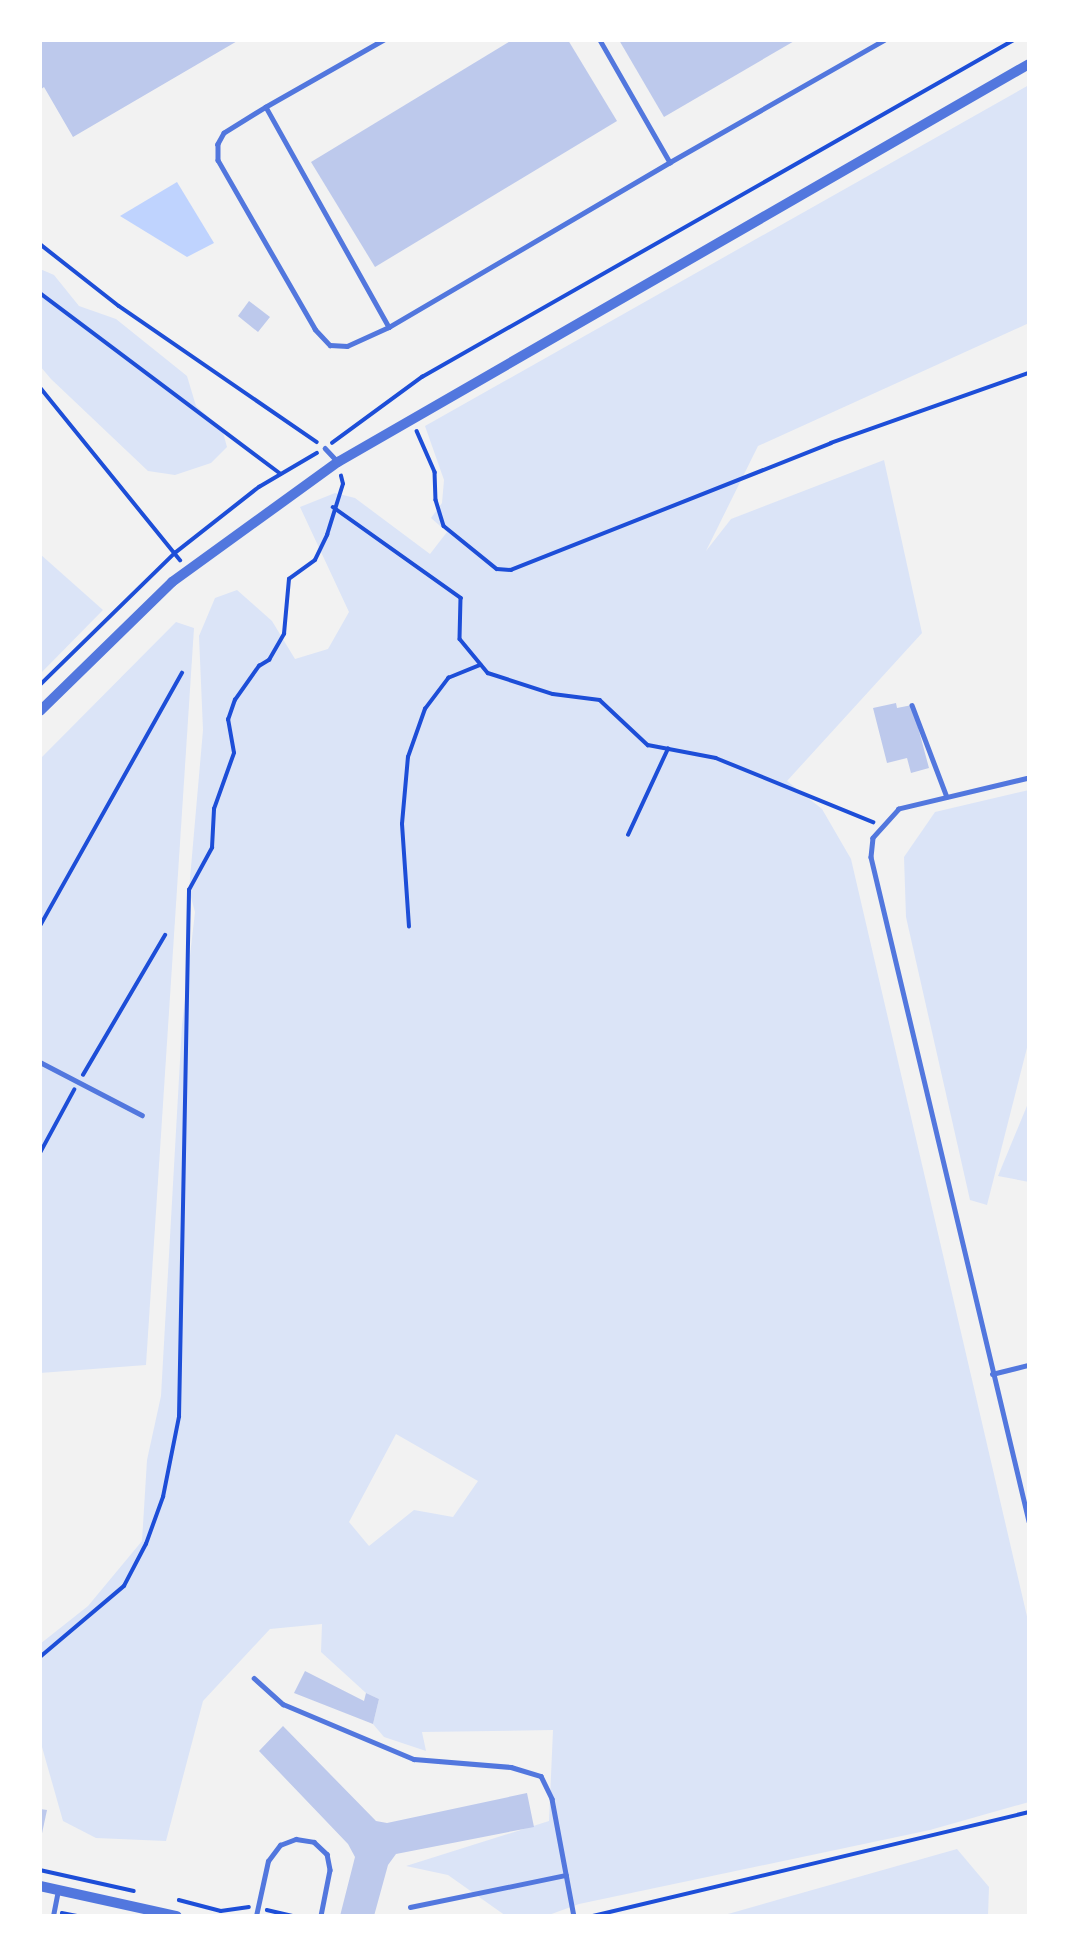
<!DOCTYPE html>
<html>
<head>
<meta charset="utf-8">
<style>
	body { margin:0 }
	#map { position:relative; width:1069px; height:1956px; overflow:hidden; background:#f2f2f2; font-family:Figtree,sans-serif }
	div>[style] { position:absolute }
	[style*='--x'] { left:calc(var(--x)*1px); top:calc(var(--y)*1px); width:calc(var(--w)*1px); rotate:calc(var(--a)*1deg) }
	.green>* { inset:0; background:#dbe4f7 }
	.water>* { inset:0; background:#bfd3fe }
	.building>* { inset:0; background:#bdc9ec }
	.path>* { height:3.5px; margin:-1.75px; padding:0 1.75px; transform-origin:1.75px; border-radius:1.75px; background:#1d4ed8 }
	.service>* { height:4.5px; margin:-2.25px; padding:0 2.25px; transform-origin:2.25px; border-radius:2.25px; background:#5277de }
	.tertiary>* { height:10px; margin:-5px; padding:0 5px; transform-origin:5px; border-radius:5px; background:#5277de }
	span { translate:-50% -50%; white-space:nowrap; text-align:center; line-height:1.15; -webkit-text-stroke:6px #fff; paint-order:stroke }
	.frame { position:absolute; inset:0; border:42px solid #fff; pointer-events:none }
</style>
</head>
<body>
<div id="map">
	<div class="green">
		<div style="clip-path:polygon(evenodd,1029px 85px,1029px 323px,758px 446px,706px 551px,731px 519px,884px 460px,922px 633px,787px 781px,822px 809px,851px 859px,1029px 1625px,1029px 1802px,930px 1830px,579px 1904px,546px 1916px,506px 1916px,448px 1875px,406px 1866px,549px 1821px,553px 1730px,422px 1732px,426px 1751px,384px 1737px,373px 1724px,379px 1699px,366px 1693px,321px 1652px,322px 1624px,270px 1629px,203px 1701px,166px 1841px,96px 1838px,63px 1821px,40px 1740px,40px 1644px,88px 1606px,142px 1541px,147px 1460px,161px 1396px,182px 1025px,195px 912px,189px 890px,203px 730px,199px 636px,215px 598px,237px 590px,272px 621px,295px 659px,328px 649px,349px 612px,300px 507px,335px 493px,355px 498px,430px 554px,447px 532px,431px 518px,442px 503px,444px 480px,425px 426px,1029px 85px,396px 1434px,478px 1481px,453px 1517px,414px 1510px,369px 1546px,349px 1522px,396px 1434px)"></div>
		<div style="clip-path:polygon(40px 269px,54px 275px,79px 306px,116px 319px,187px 376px,196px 406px,222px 429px,227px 447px,211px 463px,175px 475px,148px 471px,51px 379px,40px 366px)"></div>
		<div style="clip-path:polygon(40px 554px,103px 610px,40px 674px)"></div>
		<div style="clip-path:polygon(176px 622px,194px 628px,146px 1365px,40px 1373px,40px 759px)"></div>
		<div style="clip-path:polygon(1029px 790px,1029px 1040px,987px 1205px,970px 1200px,906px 917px,904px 857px,935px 812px)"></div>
		<div style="clip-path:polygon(1029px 1101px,1029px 1182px,998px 1176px)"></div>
		<div style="clip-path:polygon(957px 1849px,989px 1887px,988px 1916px,721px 1916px)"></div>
	</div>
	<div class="water">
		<div style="clip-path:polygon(177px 182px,214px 243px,187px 257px,120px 216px)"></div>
	</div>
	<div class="building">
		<div style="clip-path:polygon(40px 40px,239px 40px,73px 137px,44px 87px,40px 90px)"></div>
		<div style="clip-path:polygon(512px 40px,568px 40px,617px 121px,375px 267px,311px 162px)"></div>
		<div style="clip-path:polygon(619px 40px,796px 40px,664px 117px)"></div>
		<div style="clip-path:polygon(249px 301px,270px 317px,258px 332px,238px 316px)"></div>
		<div style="clip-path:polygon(896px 703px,897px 708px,912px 705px,929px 768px,911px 773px,907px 758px,887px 763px,873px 708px)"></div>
		<div style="clip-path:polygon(305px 1671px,364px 1701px,366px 1693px,379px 1699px,373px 1724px,294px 1693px)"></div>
		<div style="clip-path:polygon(283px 1726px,376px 1821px,387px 1823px,527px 1793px,534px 1827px,396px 1854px,388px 1865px,374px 1916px,340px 1916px,355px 1857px,348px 1844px,259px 1751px)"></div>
		<div style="clip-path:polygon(40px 1809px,47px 1810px,41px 1838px,40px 1838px)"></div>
	</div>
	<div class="path">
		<div style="--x:40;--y:244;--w:100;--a:38.1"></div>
		<div style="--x:119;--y:306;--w:240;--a:34.5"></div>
		<div style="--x:40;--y:293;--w:301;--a:36.9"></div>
		<div style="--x:40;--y:387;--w:223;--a:51"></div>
		<div style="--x:417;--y:431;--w:45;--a:66.3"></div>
		<div style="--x:435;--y:472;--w:28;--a:88"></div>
		<div style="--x:436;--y:500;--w:27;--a:73"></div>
		<div style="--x:444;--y:526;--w:68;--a:39.1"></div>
		<div style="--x:497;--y:569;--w:14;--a:4"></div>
		<div style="--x:511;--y:570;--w:344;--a:-21.6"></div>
		<div style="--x:831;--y:443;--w:210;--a:-19.5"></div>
		<div style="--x:332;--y:443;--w:112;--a:-36.3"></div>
		<div style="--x:422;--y:377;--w:681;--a:-29.65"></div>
		<div style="--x:333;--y:507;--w:157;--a:35.4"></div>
		<div style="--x:461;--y:598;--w:41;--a:91.4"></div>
		<div style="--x:460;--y:639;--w:44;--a:50.5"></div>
		<div style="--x:488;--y:673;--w:68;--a:17.9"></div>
		<div style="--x:553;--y:694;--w:47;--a:7.3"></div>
		<div style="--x:600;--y:700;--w:66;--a:43.2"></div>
		<div style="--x:648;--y:745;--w:69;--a:10.8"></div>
		<div style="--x:716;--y:758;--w:170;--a:22.2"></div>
		<div style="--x:40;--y:685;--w:189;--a:-44.4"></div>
		<div style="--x:175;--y:553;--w:107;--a:-38.2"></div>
		<div style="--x:259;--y:487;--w:67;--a:-30.4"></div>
		<div style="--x:628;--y:835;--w:95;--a:-65.1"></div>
		<div style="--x:40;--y:926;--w:290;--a:-60.7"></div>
		<div style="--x:409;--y:927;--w:103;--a:-93.9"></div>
		<div style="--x:402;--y:824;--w:67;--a:-84.9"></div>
		<div style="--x:408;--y:757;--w:51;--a:-70.5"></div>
		<div style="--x:425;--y:709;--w:39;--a:-53"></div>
		<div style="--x:448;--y:678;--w:35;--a:-22"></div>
		<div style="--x:83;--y:1075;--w:162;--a:-59.6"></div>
		<div style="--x:40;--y:1153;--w:72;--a:-61.6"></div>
		<div style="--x:40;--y:1657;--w:110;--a:-40.2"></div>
		<div style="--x:124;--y:1586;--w:47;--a:-62.4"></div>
		<div style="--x:146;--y:1544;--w:50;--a:-70.1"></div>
		<div style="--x:163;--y:1497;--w:82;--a:-78.7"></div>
		<div style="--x:179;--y:1417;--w:527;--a:-88.91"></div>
		<div style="--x:189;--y:890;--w:48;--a:-61.3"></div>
		<div style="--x:212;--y:848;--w:39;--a:-87"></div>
		<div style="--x:214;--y:809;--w:59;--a:-70.3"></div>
		<div style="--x:234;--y:753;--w:34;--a:-100"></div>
		<div style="--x:228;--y:720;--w:21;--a:-71"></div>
		<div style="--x:235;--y:700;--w:42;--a:-54.8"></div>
		<div style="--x:259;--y:666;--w:12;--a:-31"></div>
		<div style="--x:269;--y:660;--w:30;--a:-60"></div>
		<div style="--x:284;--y:634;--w:55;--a:-84.8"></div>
		<div style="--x:289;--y:579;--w:32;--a:-36"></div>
		<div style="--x:315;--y:560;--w:28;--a:-64"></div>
		<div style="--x:327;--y:535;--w:53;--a:-72.6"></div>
		<div style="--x:343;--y:484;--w:8;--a:-104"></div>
		<div style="--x:40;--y:1870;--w:96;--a:12.6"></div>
		<div style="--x:179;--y:1900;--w:43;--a:14.7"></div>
		<div style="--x:221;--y:1911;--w:28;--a:-8"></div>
		<div style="--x:267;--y:1910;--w:26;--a:13"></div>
		<div style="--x:62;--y:1913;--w:15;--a:11"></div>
		<div style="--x:593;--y:1916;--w:448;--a:-13.4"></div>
	</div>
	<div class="service">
		<div style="--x:384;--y:40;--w:136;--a:150.4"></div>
		<div style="--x:266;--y:107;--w:252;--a:60.8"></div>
		<div style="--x:389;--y:327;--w:326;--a:-30.4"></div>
		<div style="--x:600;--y:40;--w:141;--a:60.2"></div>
		<div style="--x:670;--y:162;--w:246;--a:-29.7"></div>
		<div style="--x:266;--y:107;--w:49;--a:148.2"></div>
		<div style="--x:224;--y:133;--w:13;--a:119"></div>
		<div style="--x:218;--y:144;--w:16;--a:90"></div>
		<div style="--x:218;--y:160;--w:195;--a:60.1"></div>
		<div style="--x:315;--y:329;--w:22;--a:47"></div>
		<div style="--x:330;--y:345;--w:17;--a:3"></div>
		<div style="--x:347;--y:346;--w:46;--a:-24.3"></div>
		<div style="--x:325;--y:448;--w:16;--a:47"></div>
		<div style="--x:912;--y:705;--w:98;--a:69.2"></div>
		<div style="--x:1029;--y:778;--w:134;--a:166.6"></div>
		<div style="--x:899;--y:809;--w:39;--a:132"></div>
		<div style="--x:873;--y:838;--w:19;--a:96"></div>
		<div style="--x:871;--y:857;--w:683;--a:76.62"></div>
		<div style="--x:40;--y:1062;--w:115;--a:27.5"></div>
		<div style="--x:992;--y:1374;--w:38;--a:-14"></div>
		<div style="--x:254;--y:1678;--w:39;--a:42"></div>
		<div style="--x:283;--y:1704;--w:142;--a:22.8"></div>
		<div style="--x:414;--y:1759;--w:97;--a:4.7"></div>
		<div style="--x:511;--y:1767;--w:31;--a:17"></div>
		<div style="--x:541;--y:1776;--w:25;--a:64"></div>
		<div style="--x:552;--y:1799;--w:119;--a:79.4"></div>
		<div style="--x:410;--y:1907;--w:159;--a:-11.6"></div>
		<div style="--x:53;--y:1916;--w:25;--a:-79"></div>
		<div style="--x:256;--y:1916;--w:56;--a:-77.7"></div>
		<div style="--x:268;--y:1861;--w:20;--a:-53"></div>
		<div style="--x:280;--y:1845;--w:17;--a:-21"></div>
		<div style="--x:296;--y:1839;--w:18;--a:9"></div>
		<div style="--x:314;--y:1842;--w:18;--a:43"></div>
		<div style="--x:327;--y:1854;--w:16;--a:79"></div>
		<div style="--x:330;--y:1870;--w:47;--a:101.1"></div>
	</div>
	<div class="tertiary">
		<div style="--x:40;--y:711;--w:185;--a:-44.3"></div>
		<div style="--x:172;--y:582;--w:205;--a:-35.9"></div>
		<div style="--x:338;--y:462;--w:797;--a:-29.94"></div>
		<div style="--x:40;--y:1886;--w:140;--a:12.4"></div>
	</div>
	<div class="frame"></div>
</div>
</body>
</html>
